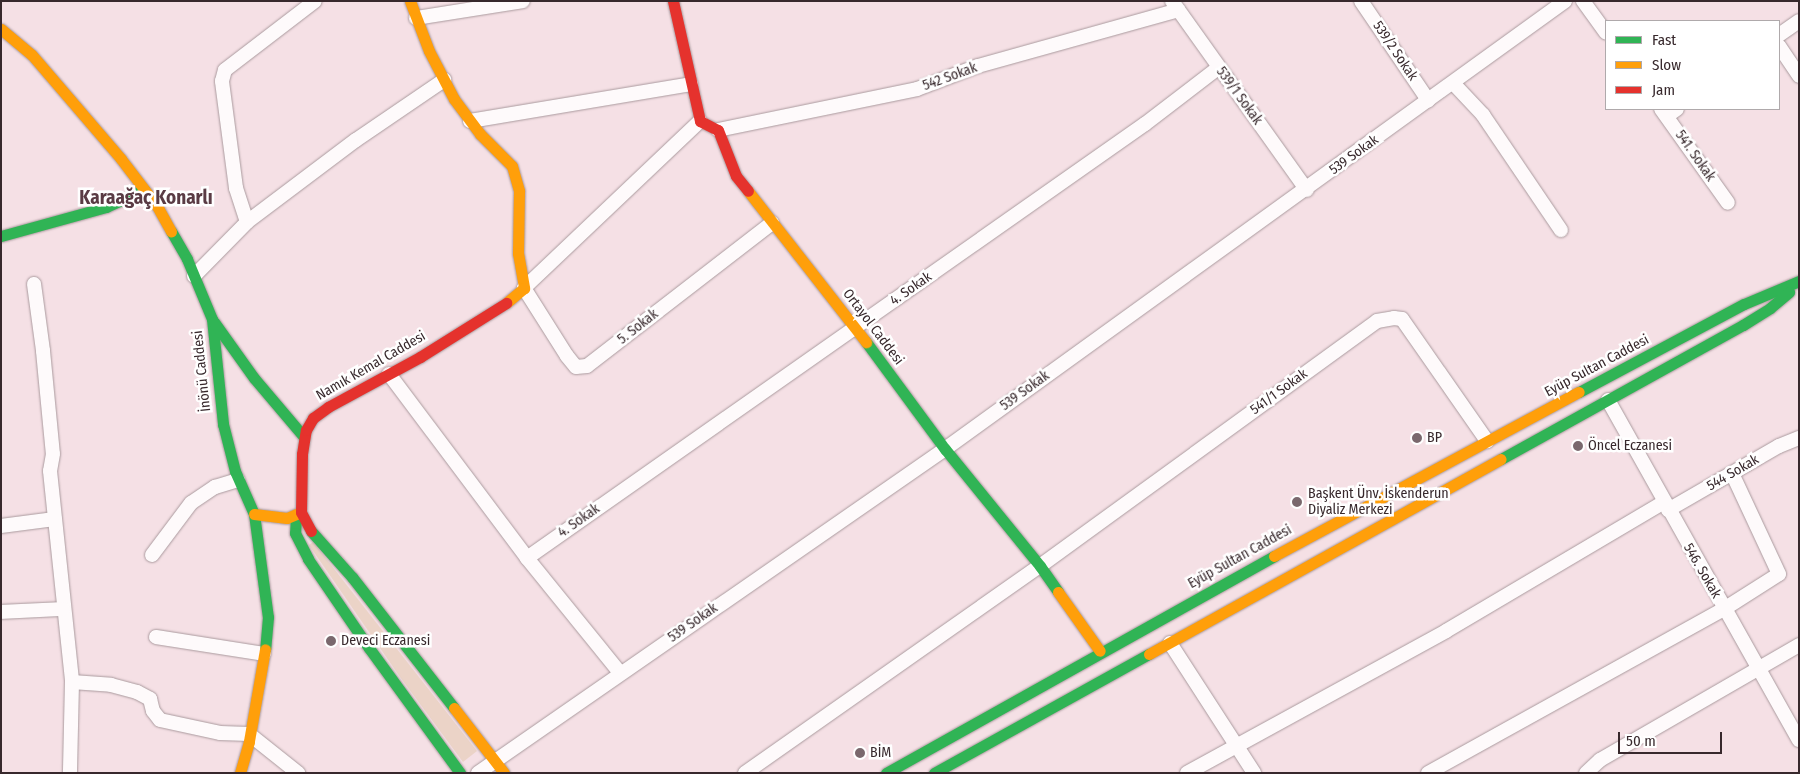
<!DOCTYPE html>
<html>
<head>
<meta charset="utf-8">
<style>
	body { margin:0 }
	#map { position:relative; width:1800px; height:774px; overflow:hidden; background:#f5e0e5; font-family:"Fira Sans Condensed",sans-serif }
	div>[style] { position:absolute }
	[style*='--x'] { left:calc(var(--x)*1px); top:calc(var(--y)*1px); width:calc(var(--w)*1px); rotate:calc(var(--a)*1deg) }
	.green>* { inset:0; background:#ebd3c7 }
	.roads { filter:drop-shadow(0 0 1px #aa9a9e) drop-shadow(0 0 1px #aa9a9e) }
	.street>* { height:14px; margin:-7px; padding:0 7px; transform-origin:7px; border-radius:7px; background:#fefafb }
	.fast>* { height:11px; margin:-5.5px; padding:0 5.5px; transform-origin:5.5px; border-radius:5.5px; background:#30b455 }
	.slow>* { height:11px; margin:-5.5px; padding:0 5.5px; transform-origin:5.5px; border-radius:5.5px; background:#ff9f0a }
	.jam>* { height:11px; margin:-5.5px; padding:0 5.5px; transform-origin:5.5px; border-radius:5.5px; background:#e5322d }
	.dots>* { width:14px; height:14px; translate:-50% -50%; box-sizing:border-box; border:2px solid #fff; border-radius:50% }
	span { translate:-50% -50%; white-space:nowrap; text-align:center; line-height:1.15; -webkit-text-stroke:5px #fff; paint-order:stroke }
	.street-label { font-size:14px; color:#37282c }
	.poi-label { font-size:14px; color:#37282c }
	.left { translate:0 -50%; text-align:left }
	.district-label { font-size:19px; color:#5a3b44; font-weight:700 }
	.frame { position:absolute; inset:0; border:2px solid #37282c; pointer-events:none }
	.legend { position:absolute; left:1605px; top:20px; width:175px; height:90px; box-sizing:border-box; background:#fff; border:1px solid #afa9ab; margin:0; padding:6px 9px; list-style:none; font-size:15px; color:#37282c }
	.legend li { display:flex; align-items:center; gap:10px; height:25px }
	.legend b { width:25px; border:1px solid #afa9ab }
	.scale { position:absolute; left:1618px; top:732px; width:104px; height:22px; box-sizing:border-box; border:2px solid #37282c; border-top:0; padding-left:6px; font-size:15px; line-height:18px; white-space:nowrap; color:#37282c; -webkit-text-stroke:4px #fff; paint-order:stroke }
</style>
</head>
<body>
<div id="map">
	<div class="green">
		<div style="clip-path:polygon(313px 542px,477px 751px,463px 762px,400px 677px,309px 545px)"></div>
	</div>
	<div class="roads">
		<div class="street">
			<div style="--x:1172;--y:1;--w:232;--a:54.5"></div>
			<div style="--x:1361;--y:1;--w:120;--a:55.9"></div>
			<div style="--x:1583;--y:1;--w:39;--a:54"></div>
			<div style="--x:416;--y:18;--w:108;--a:-9"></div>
			<div style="--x:1779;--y:35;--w:24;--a:-35"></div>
			<div style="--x:1779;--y:46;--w:36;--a:56"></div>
			<div style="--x:1453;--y:83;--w:44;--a:46.8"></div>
			<div style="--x:1483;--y:115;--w:139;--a:55.9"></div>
			<div style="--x:1661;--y:109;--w:115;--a:54.5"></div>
			<div style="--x:1667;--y:116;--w:12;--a:-35"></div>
			<div style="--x:470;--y:121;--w:224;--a:-9.5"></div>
			<div style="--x:700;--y:121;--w:243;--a:136.5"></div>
			<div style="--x:524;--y:288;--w:80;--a:57.7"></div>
			<div style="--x:567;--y:356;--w:14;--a:51"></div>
			<div style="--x:576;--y:367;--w:11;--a:-5"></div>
			<div style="--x:587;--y:366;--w:234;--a:-37.7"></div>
			<div style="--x:718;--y:130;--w:203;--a:-11.6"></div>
			<div style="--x:917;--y:89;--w:65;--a:-20.7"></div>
			<div style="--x:978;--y:66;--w:208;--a:-15.6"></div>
			<div style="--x:247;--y:222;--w:36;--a:-108"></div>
			<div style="--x:236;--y:188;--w:108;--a:-97.5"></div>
			<div style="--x:222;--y:81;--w:11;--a:-75"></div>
			<div style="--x:225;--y:70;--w:113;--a:-37.5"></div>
			<div style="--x:194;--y:276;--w:76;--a:-45.5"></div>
			<div style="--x:247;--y:222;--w:136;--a:-37"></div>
			<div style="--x:356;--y:140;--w:107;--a:-34.3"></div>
			<div style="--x:34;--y:284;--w:68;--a:82.3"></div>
			<div style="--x:43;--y:351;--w:103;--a:84.5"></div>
			<div style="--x:53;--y:454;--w:17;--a:100"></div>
			<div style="--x:50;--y:471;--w:212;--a:84"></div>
			<div style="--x:72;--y:682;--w:91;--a:91.3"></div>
			<div style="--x:389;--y:374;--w:230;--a:53.1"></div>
			<div style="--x:527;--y:558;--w:148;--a:51"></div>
			<div style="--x:1608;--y:400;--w:390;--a:60.7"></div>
			<div style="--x:1668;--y:510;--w:128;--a:-30"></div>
			<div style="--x:1779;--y:446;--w:22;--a:-22"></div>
			<div style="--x:1;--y:526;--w:54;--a:-7.4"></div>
			<div style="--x:152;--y:555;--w:65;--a:-53.1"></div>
			<div style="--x:191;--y:503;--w:29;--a:-34"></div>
			<div style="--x:215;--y:487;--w:24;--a:-17"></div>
			<div style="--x:527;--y:558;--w:755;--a:-35.08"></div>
			<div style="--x:1145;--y:124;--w:92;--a:-37.5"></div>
			<div style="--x:1;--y:612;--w:62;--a:-2.8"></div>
			<div style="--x:156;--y:637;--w:109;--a:8.9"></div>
			<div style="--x:1170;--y:643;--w:155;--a:57.1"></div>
			<div style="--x:72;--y:682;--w:39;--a:4"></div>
			<div style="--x:111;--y:685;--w:27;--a:15"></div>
			<div style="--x:137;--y:692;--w:15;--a:28"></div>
			<div style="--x:150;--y:699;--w:12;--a:76"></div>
			<div style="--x:153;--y:711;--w:11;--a:52"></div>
			<div style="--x:160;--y:720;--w:61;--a:12.2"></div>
			<div style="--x:220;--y:733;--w:29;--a:2"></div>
			<div style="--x:249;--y:734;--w:63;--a:38.5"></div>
			<div style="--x:478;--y:773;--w:568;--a:-34.75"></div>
			<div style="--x:945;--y:449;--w:765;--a:-35.85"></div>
			<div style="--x:745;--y:773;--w:360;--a:-35.1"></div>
			<div style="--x:1040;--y:566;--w:417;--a:-36"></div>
			<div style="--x:1377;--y:321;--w:17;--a:-10"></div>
			<div style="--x:1394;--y:318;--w:8;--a:7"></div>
			<div style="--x:1402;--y:319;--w:149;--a:55.1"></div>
			<div style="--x:1187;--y:773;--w:295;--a:-28.7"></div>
			<div style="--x:1446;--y:631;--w:253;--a:-30.6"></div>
			<div style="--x:1428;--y:773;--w:338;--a:-29"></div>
			<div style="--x:1724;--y:609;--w:65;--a:-32.5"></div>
			<div style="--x:1779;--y:574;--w:111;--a:-115"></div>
			<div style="--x:1586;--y:773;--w:19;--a:-43"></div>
			<div style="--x:1600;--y:760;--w:230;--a:-30"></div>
		</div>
		<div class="fast">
			<div style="--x:171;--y:231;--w:32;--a:60"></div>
			<div style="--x:187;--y:259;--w:65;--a:67.4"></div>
			<div style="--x:212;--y:319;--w:106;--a:84"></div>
			<div style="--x:223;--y:424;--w:49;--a:75.7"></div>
			<div style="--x:235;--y:471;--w:47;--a:66.2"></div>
			<div style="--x:254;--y:514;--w:104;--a:82.3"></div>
			<div style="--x:268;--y:617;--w:32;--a:95"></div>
			<div style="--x:1;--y:236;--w:109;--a:-15.4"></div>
			<div style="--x:106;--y:207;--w:42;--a:-24.1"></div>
			<div style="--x:214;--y:322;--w:69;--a:54.5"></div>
			<div style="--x:254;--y:378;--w:77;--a:49.7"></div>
			<div style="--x:866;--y:342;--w:133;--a:53.6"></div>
			<div style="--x:945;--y:449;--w:151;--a:50.9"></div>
			<div style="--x:1040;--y:566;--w:32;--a:55"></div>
			<div style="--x:1579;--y:392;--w:187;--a:-28.1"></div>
			<div style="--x:1744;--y:304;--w:60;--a:-22.7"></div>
			<div style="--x:1501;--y:459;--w:277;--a:-29"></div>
			<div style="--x:1743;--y:325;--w:32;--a:-32"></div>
			<div style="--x:1770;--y:308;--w:25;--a:-40"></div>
			<div style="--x:296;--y:516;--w:17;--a:93"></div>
			<div style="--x:295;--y:533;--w:29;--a:63"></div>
			<div style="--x:308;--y:559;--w:108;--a:55.6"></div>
			<div style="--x:369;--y:648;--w:155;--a:53.9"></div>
			<div style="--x:311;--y:531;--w:62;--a:48.3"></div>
			<div style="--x:352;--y:577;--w:166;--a:52.1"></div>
			<div style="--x:886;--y:773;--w:445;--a:-29.2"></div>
			<div style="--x:934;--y:773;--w:246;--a:-29"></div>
		</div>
		<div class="slow">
			<div style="--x:410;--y:1;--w:53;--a:69.2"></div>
			<div style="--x:429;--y:51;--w:54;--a:62.5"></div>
			<div style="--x:454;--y:99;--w:44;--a:53.4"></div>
			<div style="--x:480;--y:134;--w:45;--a:45"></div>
			<div style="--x:512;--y:166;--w:26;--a:74"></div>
			<div style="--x:519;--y:191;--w:62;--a:90.9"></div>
			<div style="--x:518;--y:253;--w:36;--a:80"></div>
			<div style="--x:524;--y:288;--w:23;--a:140"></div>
			<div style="--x:1;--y:29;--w:40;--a:40"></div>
			<div style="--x:32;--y:55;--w:137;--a:49.4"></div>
			<div style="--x:121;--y:159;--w:59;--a:52.5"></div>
			<div style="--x:157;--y:206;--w:29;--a:61"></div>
			<div style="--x:748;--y:191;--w:192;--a:52"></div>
			<div style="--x:254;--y:514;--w:33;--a:7"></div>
			<div style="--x:287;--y:518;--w:15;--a:-23"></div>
			<div style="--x:1274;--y:556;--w:346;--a:-28.3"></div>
			<div style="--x:1058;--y:592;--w:72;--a:54.6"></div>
			<div style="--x:1149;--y:654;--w:402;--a:-29"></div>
			<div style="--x:454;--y:708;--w:82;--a:52.4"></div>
			<div style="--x:240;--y:773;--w:33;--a:-74"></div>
			<div style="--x:249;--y:741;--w:93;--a:-80.1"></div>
		</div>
		<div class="jam">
			<div style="--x:673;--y:1;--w:123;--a:77.3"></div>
			<div style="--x:700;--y:121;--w:20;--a:27"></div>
			<div style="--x:718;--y:130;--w:49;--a:68.6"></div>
			<div style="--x:736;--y:176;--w:19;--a:51"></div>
			<div style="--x:311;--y:531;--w:21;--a:-118"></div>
			<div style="--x:301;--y:512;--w:58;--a:-89"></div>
			<div style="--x:302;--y:454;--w:24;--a:-81"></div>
			<div style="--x:306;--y:430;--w:14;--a:-60"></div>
			<div style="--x:313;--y:418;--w:19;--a:-36"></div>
			<div style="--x:328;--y:407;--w:105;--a:-28.5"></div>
			<div style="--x:420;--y:357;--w:102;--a:-32.1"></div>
		</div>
	</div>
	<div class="dots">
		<div style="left:1417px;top:438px;background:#7a686d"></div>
		<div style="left:1578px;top:446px;background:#7a686d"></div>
		<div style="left:1297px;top:502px;background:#7a686d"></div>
		<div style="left:331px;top:641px;background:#7a686d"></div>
		<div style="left:860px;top:753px;background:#7a686d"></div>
	</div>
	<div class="street-label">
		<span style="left:1395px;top:51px;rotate:56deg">539/2 Sokak</span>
		<span style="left:950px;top:77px;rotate:-20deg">542 Sokak</span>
		<span style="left:1239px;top:96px;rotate:54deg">539/1 Sokak</span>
		<span style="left:1354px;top:155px;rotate:-36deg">539 Sokak</span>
		<span style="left:1695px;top:156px;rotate:55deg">541. Sokak</span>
		<span style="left:911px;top:289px;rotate:-35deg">4. Sokak</span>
		<span style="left:638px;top:327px;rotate:-38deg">5. Sokak</span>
		<span style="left:873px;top:327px;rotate:53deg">Ortayol Caddesi</span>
		<span style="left:371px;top:366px;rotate:-30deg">Namık Kemal Caddesi</span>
		<span style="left:1597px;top:366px;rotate:-28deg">Eyüp Sultan Caddesi</span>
		<span style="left:202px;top:371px;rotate:-96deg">İnönü Caddesi</span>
		<span style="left:1025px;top:391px;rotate:-36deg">539 Sokak</span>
		<span style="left:1279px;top:392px;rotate:-36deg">541/1 Sokak</span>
		<span style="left:1733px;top:473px;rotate:-30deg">544 Sokak</span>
		<span style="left:579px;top:521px;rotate:-35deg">4. Sokak</span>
		<span style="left:1240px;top:557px;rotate:-29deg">Eyüp Sultan Caddesi</span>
		<span style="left:1702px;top:571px;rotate:60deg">546. Sokak</span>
		<span style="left:693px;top:623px;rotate:-35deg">539 Sokak</span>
	</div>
	<div class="poi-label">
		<span class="left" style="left:1427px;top:438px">BP</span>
		<span class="left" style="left:1588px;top:446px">Öncel Eczanesi</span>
		<span class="left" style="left:1308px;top:502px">Başkent Ünv. İskenderun<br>Diyaliz Merkezi</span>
		<span class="left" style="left:341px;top:641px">Deveci Eczanesi</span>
		<span class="left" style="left:870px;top:753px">BİM</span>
	</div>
	<div class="district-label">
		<span style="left:146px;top:198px">Karaağaç Konarlı</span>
	</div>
	<div class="frame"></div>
	<ul class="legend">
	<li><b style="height:6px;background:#30b455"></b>Fast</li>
	<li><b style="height:6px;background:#ff9f0a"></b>Slow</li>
	<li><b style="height:6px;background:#e5322d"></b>Jam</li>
	</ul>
	<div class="scale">50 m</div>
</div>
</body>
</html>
